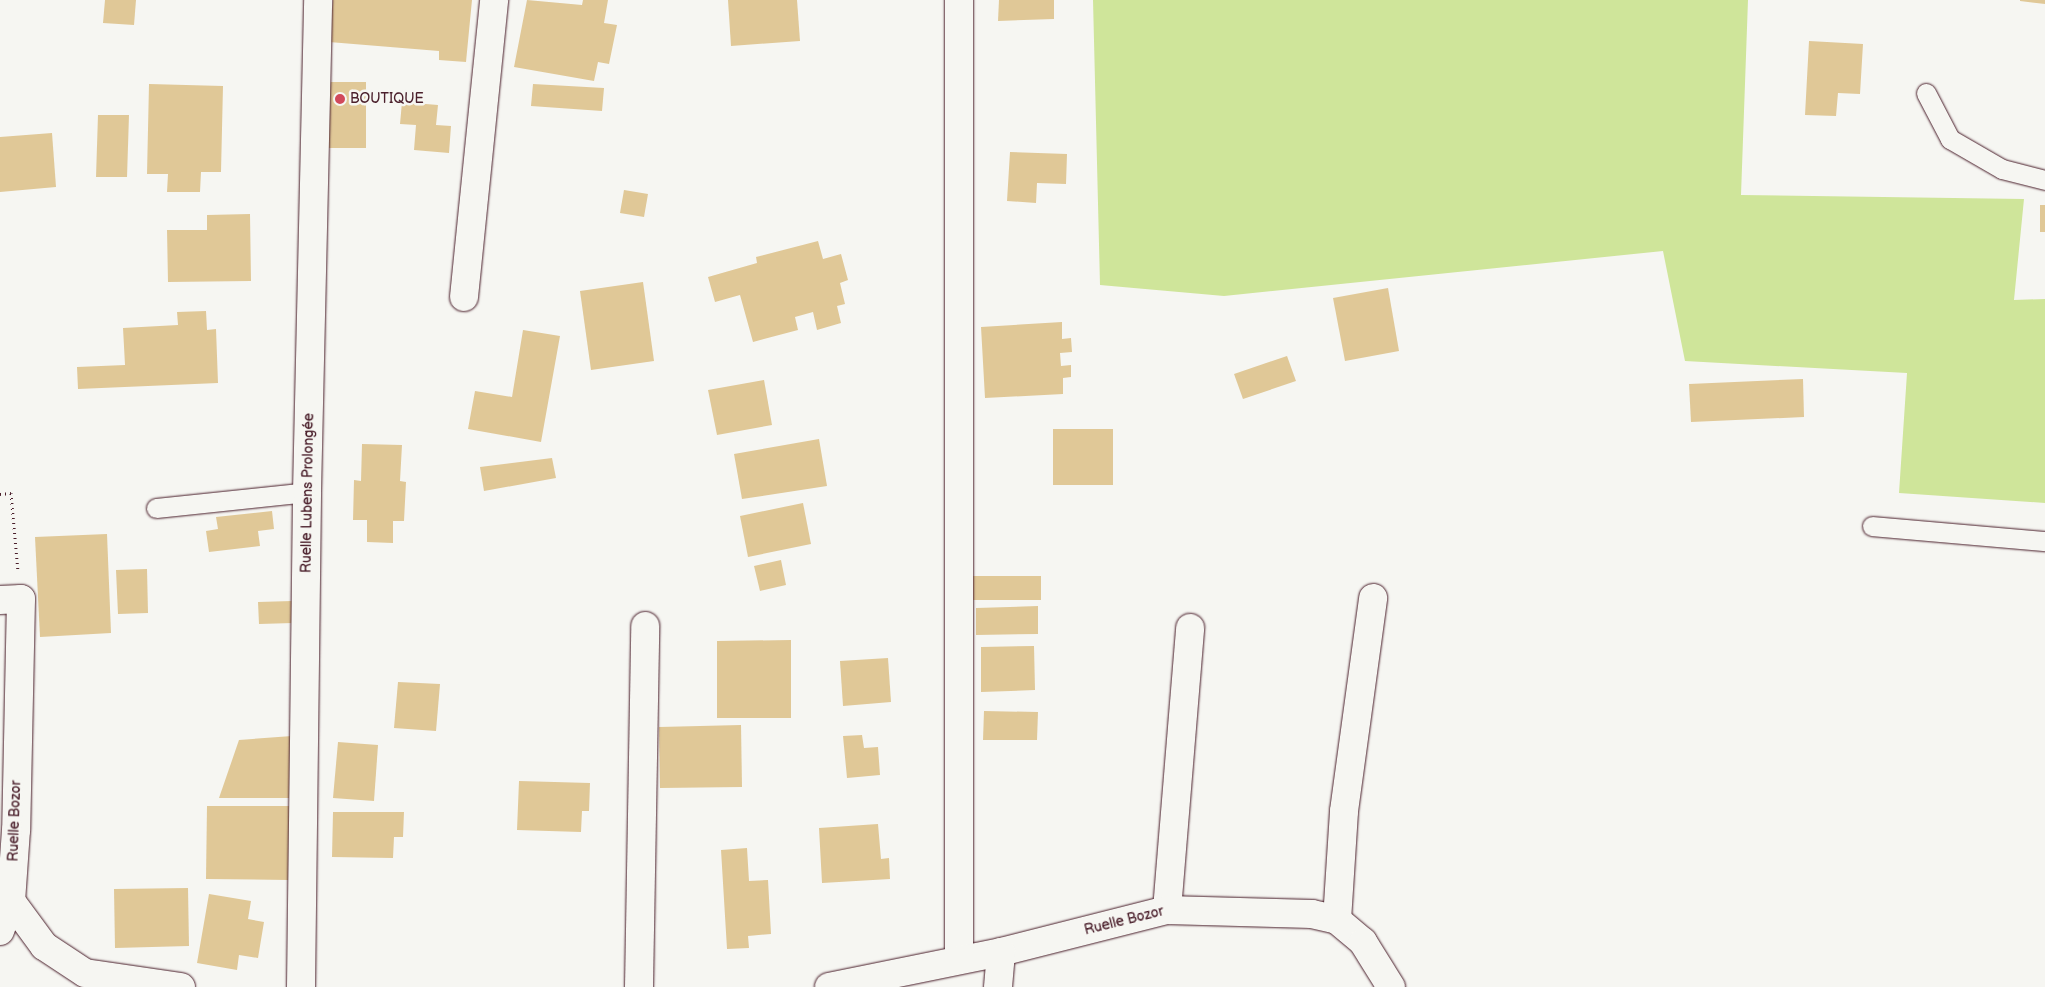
<!DOCTYPE html>
<html>
<head>
<meta charset="utf-8">
<style>
	body { margin:0 }
	#map { position:relative; width:2045px; height:987px; overflow:hidden; background:#f6f6f2; font-family:"Balsamiq Sans",sans-serif }
	div>[style] { position:absolute }
	[style*='--x'] { left:calc(var(--x)*1px); top:calc(var(--y)*1px); width:calc(var(--w)*1px); rotate:calc(var(--a)*1deg) }
	.green>* { inset:0; background:#cfe59a }
	.building>* { inset:0; background:#e0c897 }
	.path>* { height:3px; margin-top:-1.5px; transform-origin:0; background:repeating-linear-gradient(90deg,#4a1f2b 0 1px,transparent 0 5px) }
	.roads { filter:drop-shadow(0 0 1px #4a1f2b) drop-shadow(0 0 1px #4a1f2b) }
	.lane>* { height:19px; margin:-9.5px; padding:0 9.5px; transform-origin:9.5px; border-radius:9.5px; background:#f6f6f2 }
	.street>* { height:28px; margin:-14px; padding:0 14px; transform-origin:14px; border-radius:14px; background:#f6f6f2 }
	.dots>* { width:14px; height:14px; translate:-50% -50%; box-sizing:border-box; border:2px solid #f6f6f2; border-radius:50% }
	span { translate:-50% -50%; white-space:nowrap; text-align:center; line-height:1.15; -webkit-text-stroke:5px #f6f6f2; paint-order:stroke }
	.poi-label { font-size:14px; color:#4a1f2b }
	.left { translate:0 -50%; text-align:left }
	.street-label { font-size:14px; color:#4a1f2b }
</style>
</head>
<body>
<div id="map">
	<div class="green">
		<div style="clip-path:polygon(1093px 0,1748px 0,1741px 195px,2024px 199px,2014px 300px,2045px 299px,2045px 503px,1899px 493px,1907px 373px,1685px 361px,1663px 251px,1224px 296px,1100px 285px)"></div>
	</div>
	<div class="building">
		<div style="clip-path:polygon(105px 0,136px 0,134px 25px,103px 23px)"></div>
		<div style="clip-path:polygon(333px 0,472px 0,466px 62px,439px 60px,439px 51px,329px 42px)"></div>
		<div style="clip-path:polygon(527px 0,582px 5px,583px 0,608px 0,604px 23px,617px 25px,609px 64px,598px 62px,594px 81px,514px 67px)"></div>
		<div style="clip-path:polygon(728px 0,797px 0,800px 41px,731px 46px)"></div>
		<div style="clip-path:polygon(999px 0,1054px 0,1054px 19px,998px 21px)"></div>
		<div style="clip-path:polygon(2020px 0,2045px 0,2045px 4px,2020px 1px)"></div>
		<div style="clip-path:polygon(1809px 41px,1863px 44px,1860px 94px,1838px 93px,1836px 116px,1805px 115px)"></div>
		<div style="clip-path:polygon(327px 82px,366px 82px,366px 148px,327px 148px)"></div>
		<div style="clip-path:polygon(149px 84px,223px 86px,221px 172px,201px 172px,200px 192px,167px 192px,168px 174px,147px 174px)"></div>
		<div style="clip-path:polygon(533px 84px,604px 88px,602px 111px,531px 106px)"></div>
		<div style="clip-path:polygon(402px 102px,438px 105px,436px 125px,451px 126px,449px 153px,414px 150px,416px 125px,400px 124px)"></div>
		<div style="clip-path:polygon(98px 115px,129px 115px,127px 177px,96px 177px)"></div>
		<div style="clip-path:polygon(52px 133px,56px 187px,0 192px,0 137px)"></div>
		<div style="clip-path:polygon(1010px 152px,1067px 154px,1066px 184px,1037px 183px,1036px 203px,1007px 201px)"></div>
		<div style="clip-path:polygon(624px 190px,648px 194px,644px 217px,620px 213px)"></div>
		<div style="clip-path:polygon(2040px 205px,2045px 205px,2045px 232px,2040px 232px)"></div>
		<div style="clip-path:polygon(250px 214px,251px 281px,168px 282px,167px 230px,207px 230px,207px 215px)"></div>
		<div style="clip-path:polygon(818px 241px,823px 259px,841px 254px,848px 280px,840px 283px,845px 304px,837px 306px,841px 323px,817px 330px,813px 312px,795px 317px,798px 330px,753px 342px,740px 295px,715px 302px,708px 277px,757px 263px,756px 257px)"></div>
		<div style="clip-path:polygon(643px 282px,654px 361px,591px 370px,580px 291px)"></div>
		<div style="clip-path:polygon(1388px 288px,1399px 351px,1345px 361px,1333px 298px)"></div>
		<div style="clip-path:polygon(206px 311px,207px 330px,216px 329px,218px 383px,78px 389px,77px 367px,125px 365px,123px 328px,178px 325px,177px 312px)"></div>
		<div style="clip-path:polygon(1062px 322px,1062px 339px,1071px 338px,1072px 352px,1060px 353px,1061px 366px,1071px 365px,1071px 377px,1063px 378px,1063px 394px,985px 398px,981px 327px)"></div>
		<div style="clip-path:polygon(523px 330px,560px 336px,541px 442px,468px 429px,475px 391px,512px 397px)"></div>
		<div style="clip-path:polygon(1287px 356px,1296px 381px,1243px 399px,1234px 374px)"></div>
		<div style="clip-path:polygon(1803px 379px,1804px 417px,1691px 422px,1689px 384px)"></div>
		<div style="clip-path:polygon(764px 380px,772px 425px,717px 435px,708px 390px)"></div>
		<div style="clip-path:polygon(1053px 429px,1113px 429px,1113px 485px,1053px 485px)"></div>
		<div style="clip-path:polygon(819px 439px,827px 486px,742px 499px,734px 454px)"></div>
		<div style="clip-path:polygon(362px 444px,402px 445px,400px 481px,406px 482px,404px 521px,393px 521px,393px 543px,367px 542px,367px 520px,353px 520px,354px 480px,361px 481px)"></div>
		<div style="clip-path:polygon(552px 458px,556px 478px,484px 491px,480px 467px)"></div>
		<div style="clip-path:polygon(803px 503px,811px 544px,748px 557px,740px 516px)"></div>
		<div style="clip-path:polygon(272px 511px,274px 529px,258px 531px,260px 546px,209px 552px,206px 531px,218px 529px,216px 517px)"></div>
		<div style="clip-path:polygon(107px 534px,111px 633px,40px 637px,35px 537px)"></div>
		<div style="clip-path:polygon(781px 560px,786px 585px,760px 591px,754px 566px)"></div>
		<div style="clip-path:polygon(147px 569px,148px 613px,118px 614px,116px 570px)"></div>
		<div style="clip-path:polygon(973px 576px,1041px 576px,1041px 600px,973px 600px)"></div>
		<div style="clip-path:polygon(292px 601px,293px 623px,259px 624px,258px 602px)"></div>
		<div style="clip-path:polygon(1038px 606px,1038px 634px,976px 635px,976px 608px)"></div>
		<div style="clip-path:polygon(791px 640px,791px 718px,717px 718px,717px 641px)"></div>
		<div style="clip-path:polygon(1034px 646px,1035px 690px,981px 692px,981px 647px)"></div>
		<div style="clip-path:polygon(888px 658px,891px 702px,843px 706px,840px 661px)"></div>
		<div style="clip-path:polygon(398px 682px,440px 684px,436px 731px,394px 728px)"></div>
		<div style="clip-path:polygon(984px 711px,1038px 712px,1037px 740px,983px 740px)"></div>
		<div style="clip-path:polygon(741px 725px,742px 787px,660px 788px,659px 727px)"></div>
		<div style="clip-path:polygon(862px 735px,864px 748px,878px 747px,880px 775px,847px 778px,843px 736px)"></div>
		<div style="clip-path:polygon(292px 736px,289px 798px,219px 798px,239px 740px)"></div>
		<div style="clip-path:polygon(338px 742px,378px 745px,374px 801px,333px 798px)"></div>
		<div style="clip-path:polygon(519px 781px,590px 783px,589px 811px,582px 811px,581px 832px,517px 830px)"></div>
		<div style="clip-path:polygon(207px 806px,290px 806px,289px 880px,206px 879px)"></div>
		<div style="clip-path:polygon(333px 812px,404px 812px,403px 837px,394px 837px,393px 858px,332px 857px)"></div>
		<div style="clip-path:polygon(878px 824px,881px 859px,889px 858px,890px 879px,822px 883px,819px 828px)"></div>
		<div style="clip-path:polygon(747px 848px,749px 881px,768px 880px,771px 934px,748px 936px,749px 948px,727px 949px,721px 850px)"></div>
		<div style="clip-path:polygon(188px 888px,189px 946px,115px 948px,114px 889px)"></div>
		<div style="clip-path:polygon(209px 894px,251px 901px,248px 919px,264px 922px,258px 958px,239px 955px,237px 970px,197px 963px)"></div>
	</div>
	<div class="path">
		<div style="--x:0;--y:494;--w:11;--a:-5"></div>
		<div style="--x:11;--y:493;--w:78;--a:84.9"></div>
	</div>
	<div class="roads">
		<div class="lane">
			<div style="--x:1926;--y:93;--w:52;--a:62.4"></div>
			<div style="--x:1950;--y:139;--w:60;--a:30"></div>
			<div style="--x:2002;--y:169;--w:44;--a:14.3"></div>
			<div style="--x:156;--y:508;--w:152;--a:-6"></div>
			<div style="--x:1872;--y:526;--w:174;--a:5"></div>
		</div>
		<div class="street">
			<div style="--x:464;--y:297;--w:299;--a:-84.2"></div>
			<div style="--x:0;--y:600;--w:21;--a:-3"></div>
			<div style="--x:21;--y:599;--w:231;--a:91.2"></div>
			<div style="--x:16;--y:830;--w:71;--a:94"></div>
			<div style="--x:11;--y:901;--w:56;--a:53.7"></div>
			<div style="--x:44;--y:946;--w:49;--a:33.4"></div>
			<div style="--x:85;--y:973;--w:97;--a:8.3"></div>
			<div style="--x:1167;--y:910;--w:283;--a:-85.3"></div>
			<div style="--x:1337;--y:920;--w:109;--a:-86.3"></div>
			<div style="--x:1344;--y:811;--w:215;--a:-82.2"></div>
			<div style="--x:0;--y:931;--w:32;--a:-70"></div>
			<div style="--x:959;--y:959;--w:959;--a:-90"></div>
			<div style="--x:301;--y:987;--w:495;--a:-89.3"></div>
			<div style="--x:307;--y:492;--w:492;--a:-88.7"></div>
			<div style="--x:639;--y:987;--w:361;--a:-89"></div>
			<div style="--x:829;--y:987;--w:176;--a:-11.5"></div>
			<div style="--x:1001;--y:952;--w:171;--a:-14.2"></div>
			<div style="--x:1167;--y:910;--w:145;--a:1.6"></div>
			<div style="--x:1312;--y:914;--w:26;--a:13"></div>
			<div style="--x:1337;--y:920;--w:34;--a:40"></div>
			<div style="--x:1363;--y:942;--w:53;--a:58.1"></div>
			<div style="--x:998;--y:987;--w:35;--a:-85"></div>
		</div>
	</div>
	<div class="dots">
		<div style="left:340px;top:99px;background:#d1495b"></div>
	</div>
	<div class="poi-label">
		<span class="left" style="left:350px;top:99px">BOUTIQUE</span>
	</div>
	<div class="street-label">
		<span style="left:308px;top:493px;rotate:-89deg">Ruelle Lubens Prolongée</span>
		<span style="left:15px;top:821px;rotate:-88deg">Ruelle Bozor</span>
		<span style="left:1124px;top:921px;rotate:-14deg">Ruelle Bozor</span>
	</div>
</div>
</body>
</html>
